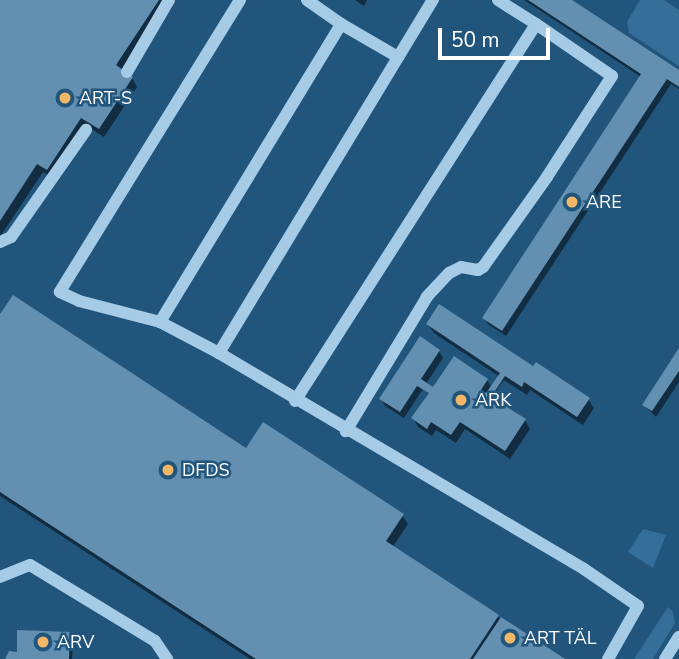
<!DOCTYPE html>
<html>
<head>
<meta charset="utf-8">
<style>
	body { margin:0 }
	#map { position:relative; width:679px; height:659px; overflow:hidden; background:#22557c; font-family:"Nunito Sans",sans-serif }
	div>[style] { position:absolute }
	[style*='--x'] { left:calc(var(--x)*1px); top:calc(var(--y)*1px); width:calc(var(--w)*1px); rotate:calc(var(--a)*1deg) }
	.green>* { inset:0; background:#356f99 }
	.shadow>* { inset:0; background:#0007 }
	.building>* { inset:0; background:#6390b1 }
	.minor>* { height:12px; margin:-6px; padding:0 6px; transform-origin:6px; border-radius:6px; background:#a5cbe6 }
	.dots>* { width:19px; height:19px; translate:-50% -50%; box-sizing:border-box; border:4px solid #22557c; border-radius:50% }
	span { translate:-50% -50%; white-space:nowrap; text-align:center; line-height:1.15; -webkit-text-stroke:5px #22557c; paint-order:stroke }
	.poi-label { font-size:18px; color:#fff }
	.left { translate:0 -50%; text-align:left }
	.scale { position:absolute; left:438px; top:28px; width:112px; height:32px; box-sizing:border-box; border:4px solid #fff; border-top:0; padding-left:9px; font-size:21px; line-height:24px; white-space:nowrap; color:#fff; -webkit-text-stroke:5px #22557c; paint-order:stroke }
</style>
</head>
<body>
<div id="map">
	<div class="green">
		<div style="clip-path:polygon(640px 0,664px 0,679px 10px,679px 66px,629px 33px,627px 22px)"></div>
		<div style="clip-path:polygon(643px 529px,666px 535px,653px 568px,628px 552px)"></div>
		<div style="clip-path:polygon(668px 607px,673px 612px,675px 623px,653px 659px,634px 659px)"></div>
	</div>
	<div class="shadow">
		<div style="clip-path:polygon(0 0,170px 0,122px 72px,132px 78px,137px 87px,104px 137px,87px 126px,52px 178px,43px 172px,0 237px)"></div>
		<div style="clip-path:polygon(355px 0,367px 0,364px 6px)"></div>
		<div style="clip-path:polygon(524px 0,568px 0,679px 72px,679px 89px,671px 84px,506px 336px,488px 324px,484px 318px,641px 77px)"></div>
		<div style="clip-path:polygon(0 317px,246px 450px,402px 515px,408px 524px,392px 548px,562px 659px,250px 659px,0 496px)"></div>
		<div style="clip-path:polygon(428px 324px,534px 368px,588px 399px,594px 408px,583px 425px,530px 390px,527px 395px,504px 380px,491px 398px,525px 420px,530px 429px,510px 459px,465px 429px,456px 443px,436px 430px,432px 436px,418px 427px,413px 418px,430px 393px,423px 389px,404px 418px,385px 406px,381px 399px,439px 351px,443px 358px,426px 384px,433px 389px,487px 380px,492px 388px,500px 377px,434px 333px)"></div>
		<div style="clip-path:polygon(679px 352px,679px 382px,656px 417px,644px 405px)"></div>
		<div style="clip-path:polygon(69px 634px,73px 641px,72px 659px,6px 659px)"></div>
	</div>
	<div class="building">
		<div style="clip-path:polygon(0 0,159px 0,116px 65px,133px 77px,99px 129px,81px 118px,47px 170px,37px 164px,0 221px)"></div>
		<div style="clip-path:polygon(528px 0,572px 0,679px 70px,679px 87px,667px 79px,502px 331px,482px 318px,641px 74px)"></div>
		<div style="clip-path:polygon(13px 295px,246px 448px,263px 422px,404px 514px,386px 541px,499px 615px,470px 659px,256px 659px,0 492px,0 314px)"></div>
		<div style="clip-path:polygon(439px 304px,533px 366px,536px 362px,590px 398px,577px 417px,524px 382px,522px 387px,505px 376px,491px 397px,526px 419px,505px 451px,460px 422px,451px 435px,431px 422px,427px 429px,411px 418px,429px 393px,417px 386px,400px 412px,379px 399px,420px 336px,440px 350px,421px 379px,433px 387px,454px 356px,488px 379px,481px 390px,486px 393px,500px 373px,426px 324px)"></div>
		<div style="clip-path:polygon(679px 348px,679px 371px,652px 411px,642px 405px)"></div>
		<div style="clip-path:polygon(501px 617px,565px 659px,473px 659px)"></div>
		<div style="clip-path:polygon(17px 630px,70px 632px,69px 659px,5px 659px,9px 651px,17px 652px)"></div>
	</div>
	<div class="minor">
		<div style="--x:240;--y:0;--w:343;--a:121.7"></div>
		<div style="--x:60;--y:292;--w:21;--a:25"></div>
		<div style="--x:79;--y:301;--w:84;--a:14.5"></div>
		<div style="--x:160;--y:322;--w:67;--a:27.7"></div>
		<div style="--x:219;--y:353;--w:424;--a:30.6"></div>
		<div style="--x:584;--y:569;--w:65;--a:34.4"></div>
		<div style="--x:638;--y:606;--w:61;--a:119.5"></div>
		<div style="--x:307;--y:0;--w:42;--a:35.2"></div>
		<div style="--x:498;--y:0;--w:45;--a:32.3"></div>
		<div style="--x:127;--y:72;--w:83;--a:-59.7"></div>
		<div style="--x:0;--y:242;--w:12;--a:-24"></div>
		<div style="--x:11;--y:237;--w:131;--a:-55"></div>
		<div style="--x:160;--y:322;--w:349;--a:-58.7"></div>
		<div style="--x:341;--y:24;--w:66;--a:30.1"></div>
		<div style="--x:219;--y:353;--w:413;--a:-58.8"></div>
		<div style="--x:295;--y:401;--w:447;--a:-57.4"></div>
		<div style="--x:536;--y:24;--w:92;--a:34.4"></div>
		<div style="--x:612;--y:76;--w:120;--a:122.8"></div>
		<div style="--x:547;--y:177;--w:110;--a:125.4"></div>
		<div style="--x:483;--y:267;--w:6;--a:149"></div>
		<div style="--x:478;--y:270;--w:17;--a:-170"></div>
		<div style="--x:461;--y:267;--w:13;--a:153"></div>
		<div style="--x:449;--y:273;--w:33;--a:133"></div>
		<div style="--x:427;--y:297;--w:157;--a:121.2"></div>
		<div style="--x:0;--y:577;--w:32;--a:-22"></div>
		<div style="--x:30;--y:565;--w:146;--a:31.3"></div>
		<div style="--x:155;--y:641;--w:22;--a:56"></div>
		<div style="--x:665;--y:659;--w:26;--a:-58"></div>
	</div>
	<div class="dots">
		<div style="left:65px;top:98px;background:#f1b767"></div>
		<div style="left:572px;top:202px;background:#f1b767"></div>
		<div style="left:461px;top:400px;background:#f1b767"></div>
		<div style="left:168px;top:470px;background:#f1b767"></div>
		<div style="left:510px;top:638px;background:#f1b767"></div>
		<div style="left:43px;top:642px;background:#f1b767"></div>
	</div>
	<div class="poi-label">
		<span class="left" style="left:79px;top:98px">ART-S</span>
		<span class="left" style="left:586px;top:202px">ARE</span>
		<span class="left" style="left:475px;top:400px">ARK</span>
		<span class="left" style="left:182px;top:470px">DFDS</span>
		<span class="left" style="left:524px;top:638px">ART TÄL</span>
		<span class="left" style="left:57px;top:642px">ARV</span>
	</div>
	<div class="scale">50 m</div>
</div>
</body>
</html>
